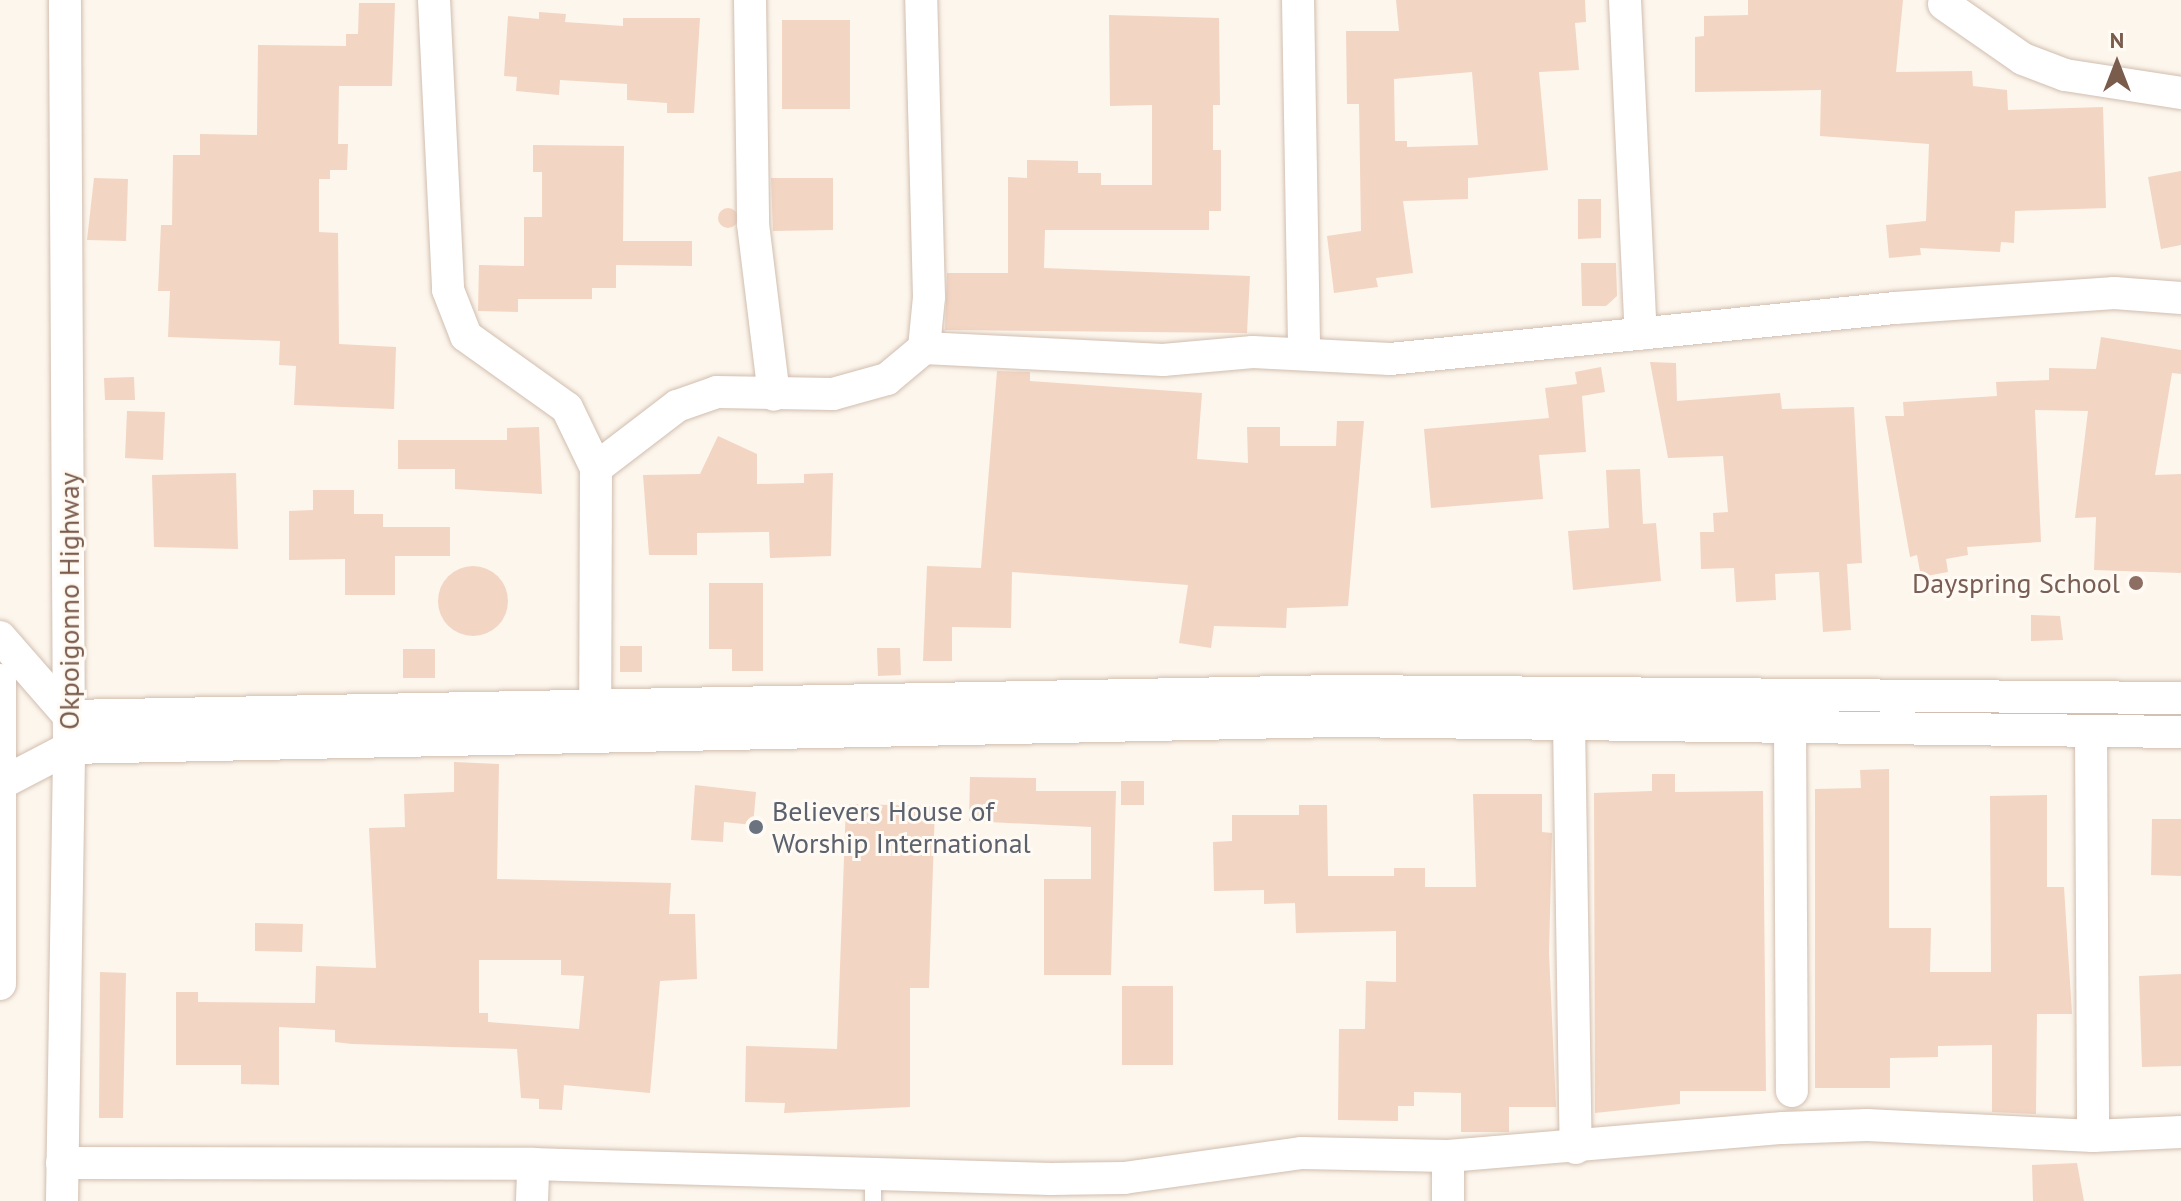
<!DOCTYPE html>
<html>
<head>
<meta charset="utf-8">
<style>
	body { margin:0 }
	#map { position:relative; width:2181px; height:1201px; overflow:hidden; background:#fdf6ec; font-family:"PT Sans",sans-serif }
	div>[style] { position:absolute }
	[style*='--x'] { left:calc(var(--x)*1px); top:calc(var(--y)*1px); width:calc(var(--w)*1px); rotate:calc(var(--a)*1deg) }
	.building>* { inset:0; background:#f3d5c3 }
	.round { border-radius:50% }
	.roads { filter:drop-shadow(0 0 2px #d1beb0) drop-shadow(0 0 2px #d1beb0) }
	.service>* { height:16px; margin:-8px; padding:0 8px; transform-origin:8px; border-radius:8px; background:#fff }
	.minor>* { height:32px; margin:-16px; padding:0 16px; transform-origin:16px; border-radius:16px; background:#fff }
	.dots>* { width:22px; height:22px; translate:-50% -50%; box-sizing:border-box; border:4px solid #fffaf3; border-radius:50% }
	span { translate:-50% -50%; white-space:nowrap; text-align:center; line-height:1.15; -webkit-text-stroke:6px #fffaf3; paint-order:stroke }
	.education-label { font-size:28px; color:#785e54 }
	.right { translate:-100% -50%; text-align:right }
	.street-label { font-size:28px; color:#7a5c4d }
	.worship-label { font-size:28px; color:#5b616d }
	.left { translate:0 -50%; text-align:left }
	.north { position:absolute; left:2077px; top:24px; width:80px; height:80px; -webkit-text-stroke:6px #fffaf3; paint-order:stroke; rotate:0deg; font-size:22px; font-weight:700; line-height:32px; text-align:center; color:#7a5c4d }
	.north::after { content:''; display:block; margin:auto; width:28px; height:36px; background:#7a5c4d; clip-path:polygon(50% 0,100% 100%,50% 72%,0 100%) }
</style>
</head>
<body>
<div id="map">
	<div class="building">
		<div style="clip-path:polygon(evenodd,1396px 0,1585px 0,1586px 22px,1575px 23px,1579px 70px,1539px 72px,1548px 170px,1468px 178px,1468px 199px,1403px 201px,1413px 273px,1376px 278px,1378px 287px,1334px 293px,1327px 236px,1361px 231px,1359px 104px,1347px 104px,1346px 31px,1399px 31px,1396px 0,1472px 72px,1478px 145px,1407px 147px,1407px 141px,1395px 141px,1394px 79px,1472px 72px)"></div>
		<div style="clip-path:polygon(1748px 0,1903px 0,1896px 72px,1972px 71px,1973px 86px,2007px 90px,2008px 110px,2103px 107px,2106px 208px,2015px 211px,2014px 243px,2001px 242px,2000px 252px,1920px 248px,1921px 255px,1889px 258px,1886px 225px,1926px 221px,1929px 144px,1820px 136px,1821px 90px,1695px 92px,1695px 37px,1704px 36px,1704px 16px,1748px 15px)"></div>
		<div style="clip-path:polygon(359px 3px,395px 3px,392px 86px,339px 86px,338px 144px,348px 144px,347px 170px,330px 170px,330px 179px,319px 179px,319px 232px,338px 233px,339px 344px,396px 347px,394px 409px,294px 405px,296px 366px,279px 365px,280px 341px,168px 337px,170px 291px,158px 291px,161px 225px,172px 225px,173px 155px,200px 155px,200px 134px,257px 135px,258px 45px,346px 46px,346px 34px,358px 34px)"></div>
		<div style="clip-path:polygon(539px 12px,566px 14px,565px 22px,623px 26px,623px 18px,700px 18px,694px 113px,667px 113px,667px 103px,627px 100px,627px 84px,560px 80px,559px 95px,516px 91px,517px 77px,504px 76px,508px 16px,539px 19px)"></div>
		<div style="clip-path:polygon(1109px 15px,1219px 18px,1220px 105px,1213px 105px,1213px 150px,1221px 150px,1221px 211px,1209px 211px,1209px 230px,1045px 230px,1044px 268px,1250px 276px,1247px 333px,945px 330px,947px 273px,1008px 273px,1008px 177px,1027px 178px,1027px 160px,1078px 161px,1078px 173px,1101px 173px,1101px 185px,1152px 185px,1152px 105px,1110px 106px)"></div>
		<div style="clip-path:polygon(782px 20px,850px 20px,850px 109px,782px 109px)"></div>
		<div style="clip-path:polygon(533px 145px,624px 146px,623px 241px,692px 241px,692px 266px,616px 265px,616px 288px,592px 288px,592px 299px,518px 299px,518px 312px,478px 311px,479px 265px,524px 266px,524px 217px,542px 217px,542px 172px,533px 172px)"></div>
		<div style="clip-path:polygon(2181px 171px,2181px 245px,2161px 249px,2148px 177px)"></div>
		<div style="clip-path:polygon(94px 178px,128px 179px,126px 241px,87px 240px)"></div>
		<div style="clip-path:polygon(771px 178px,833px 178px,833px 230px,773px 231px)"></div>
		<div style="clip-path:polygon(1578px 199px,1601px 199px,1601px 238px,1578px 239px)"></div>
		<div class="round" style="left:718px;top:208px;width:20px;height:20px"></div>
		<div style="clip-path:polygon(1581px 263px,1616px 263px,1617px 296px,1606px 306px,1582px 306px)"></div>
		<div style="clip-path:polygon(2101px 337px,2181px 350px,2181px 374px,2172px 373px,2155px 475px,2181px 474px,2181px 573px,2094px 570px,2096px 517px,2075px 518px,2088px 411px,2035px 410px,2041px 542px,1967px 547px,1968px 555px,1946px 559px,1948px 572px,1921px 577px,1917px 555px,1910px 557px,1885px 416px,1904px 416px,1903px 402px,1997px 396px,1996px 382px,2049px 380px,2049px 368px,2096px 369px)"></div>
		<div style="clip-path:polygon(1650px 362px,1676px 363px,1677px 401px,1780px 393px,1782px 409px,1854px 407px,1862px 563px,1847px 564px,1851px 630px,1823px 632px,1819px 572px,1775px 574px,1776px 600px,1736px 602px,1734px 568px,1701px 569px,1700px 532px,1714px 532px,1713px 513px,1728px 512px,1723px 456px,1668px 458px)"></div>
		<div style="clip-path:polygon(1601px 367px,1605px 392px,1582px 396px,1586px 452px,1539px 455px,1543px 499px,1431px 508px,1424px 429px,1549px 418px,1545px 388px,1577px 384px,1575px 372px)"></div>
		<div style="clip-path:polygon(997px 371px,1030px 372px,1030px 381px,1202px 393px,1197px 459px,1248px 463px,1247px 427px,1280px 427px,1280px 446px,1336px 446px,1337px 421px,1364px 421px,1348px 606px,1287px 608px,1286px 628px,1214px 626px,1211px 648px,1179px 643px,1188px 585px,1012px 572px,1011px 628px,952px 627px,952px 661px,923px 661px,927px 566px,981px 568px)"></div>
		<div style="clip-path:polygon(134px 377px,135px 400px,105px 400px,104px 378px)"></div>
		<div style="clip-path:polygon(127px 411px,165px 412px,163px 460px,125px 458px)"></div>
		<div style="clip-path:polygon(539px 427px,542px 494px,455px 489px,455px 469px,398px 469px,398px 440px,507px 440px,507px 428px)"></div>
		<div style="clip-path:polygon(718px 436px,757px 454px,757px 484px,804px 483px,804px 474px,833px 473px,831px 556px,770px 558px,769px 532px,697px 533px,697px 555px,649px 555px,643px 475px,700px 474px)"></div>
		<div style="clip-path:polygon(1640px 469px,1643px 524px,1656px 523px,1661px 581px,1573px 590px,1568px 531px,1609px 528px,1606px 470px)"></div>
		<div style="clip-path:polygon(236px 473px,238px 549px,154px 547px,152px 475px)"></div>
		<div style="clip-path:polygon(313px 490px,354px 490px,354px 514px,383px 514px,383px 527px,450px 527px,450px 556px,395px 556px,395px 595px,345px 595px,345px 559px,289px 560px,289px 511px,313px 510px)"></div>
		<div class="round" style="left:438px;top:566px;width:70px;height:70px"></div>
		<div style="clip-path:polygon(709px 583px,763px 583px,763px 671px,732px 671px,732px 649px,709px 649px)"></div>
		<div style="clip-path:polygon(2031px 615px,2060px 616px,2063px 640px,2031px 641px)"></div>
		<div style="clip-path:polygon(620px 646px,642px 646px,642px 672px,620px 672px)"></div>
		<div style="clip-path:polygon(877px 648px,900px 648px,901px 675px,878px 676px)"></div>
		<div style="clip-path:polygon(403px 649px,435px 649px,435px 678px,403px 678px)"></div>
		<div style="clip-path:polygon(evenodd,454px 762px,499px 764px,497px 879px,671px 883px,669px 914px,695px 914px,697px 979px,660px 981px,650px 1093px,564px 1085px,562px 1110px,539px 1109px,539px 1099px,521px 1098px,517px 1049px,352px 1044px,335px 1042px,335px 1030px,279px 1027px,279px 1085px,241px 1084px,241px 1065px,176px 1065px,176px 992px,198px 992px,198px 1002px,315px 1003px,316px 966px,376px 968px,369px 828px,405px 827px,404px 794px,454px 792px,454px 762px,479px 960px,561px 960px,561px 975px,584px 976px,579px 1029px,488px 1022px,488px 1013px,479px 1013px,479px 960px)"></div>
		<div style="clip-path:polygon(1889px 769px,1889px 928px,1931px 928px,1930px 972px,1991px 972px,1990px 796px,2047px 795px,2047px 887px,2064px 887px,2072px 1014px,2037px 1014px,2036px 1114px,1992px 1112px,1992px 1045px,1938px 1046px,1938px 1057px,1890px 1058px,1890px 1088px,1815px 1088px,1815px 789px,1861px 788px,1860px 770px)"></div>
		<div style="clip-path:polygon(1652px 774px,1675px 774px,1675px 792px,1763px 791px,1766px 1091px,1680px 1091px,1680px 1104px,1595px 1113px,1594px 793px,1652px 791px)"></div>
		<div style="clip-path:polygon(970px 777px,1036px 778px,1036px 791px,1116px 791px,1111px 975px,1044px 975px,1044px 879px,1091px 879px,1091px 827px,969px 821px)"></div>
		<div style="clip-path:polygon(1121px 781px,1144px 781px,1144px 805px,1121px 805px)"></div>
		<div style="clip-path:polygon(695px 785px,756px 792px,753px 825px,724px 822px,723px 842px,691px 840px)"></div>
		<div style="clip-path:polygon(1473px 794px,1542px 794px,1542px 832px,1552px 833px,1549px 953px,1556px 1107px,1509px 1107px,1509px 1132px,1461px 1132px,1461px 1093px,1414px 1092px,1414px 1106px,1398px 1106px,1398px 1121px,1338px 1120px,1339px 1029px,1365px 1029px,1366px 981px,1396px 982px,1396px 931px,1296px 933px,1295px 903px,1264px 904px,1264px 890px,1214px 891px,1213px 842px,1232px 841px,1232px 815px,1299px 815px,1299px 805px,1327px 805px,1328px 876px,1394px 876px,1394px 868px,1425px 868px,1425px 887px,1476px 887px)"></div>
		<div style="clip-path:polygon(846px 804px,935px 806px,929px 988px,910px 988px,910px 1107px,784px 1113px,785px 1103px,745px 1102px,746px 1046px,837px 1049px)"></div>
		<div style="clip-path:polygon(2152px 819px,2181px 819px,2181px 876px,2151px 875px)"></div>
		<div style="clip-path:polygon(255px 923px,303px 924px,302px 952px,255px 951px)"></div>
		<div style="clip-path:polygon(100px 972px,126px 973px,123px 1118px,99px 1118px)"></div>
		<div style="clip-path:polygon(2181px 974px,2181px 1066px,2142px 1067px,2139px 976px)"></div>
		<div style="clip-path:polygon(1122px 986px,1173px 986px,1173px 1065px,1122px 1065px)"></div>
		<div style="clip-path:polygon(2077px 1163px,2084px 1201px,2033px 1201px,2032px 1165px)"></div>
	</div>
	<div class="roads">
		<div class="service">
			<div style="--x:873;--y:1201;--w:27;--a:-90"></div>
		</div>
		<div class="minor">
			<div style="--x:434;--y:0;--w:290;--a:87.2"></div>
			<div style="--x:448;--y:290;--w:49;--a:68.6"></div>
			<div style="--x:466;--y:336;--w:124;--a:35.5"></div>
			<div style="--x:567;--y:408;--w:67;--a:64.2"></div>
			<div style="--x:596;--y:468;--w:253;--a:90.2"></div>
			<div style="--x:750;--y:0;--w:224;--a:89.2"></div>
			<div style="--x:753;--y:224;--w:172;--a:83"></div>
			<div style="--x:1298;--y:0;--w:352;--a:89"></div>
			<div style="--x:1625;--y:0;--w:334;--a:87.3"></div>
			<div style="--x:1944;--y:4;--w:96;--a:34.8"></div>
			<div style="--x:2023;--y:59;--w:45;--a:20.9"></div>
			<div style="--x:2065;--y:75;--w:117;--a:8.8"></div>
			<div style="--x:924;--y:348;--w:239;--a:2.9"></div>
			<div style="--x:1163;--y:360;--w:90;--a:-5.1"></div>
			<div style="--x:1253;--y:352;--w:137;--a:2.9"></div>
			<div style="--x:1390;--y:359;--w:508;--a:-5.77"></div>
			<div style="--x:1895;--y:308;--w:220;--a:-3.9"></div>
			<div style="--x:2114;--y:293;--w:67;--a:4.3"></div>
			<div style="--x:596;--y:468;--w:102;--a:-37.4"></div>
			<div style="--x:677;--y:406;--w:42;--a:-19.3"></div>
			<div style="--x:717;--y:392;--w:116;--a:1"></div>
			<div style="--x:833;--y:394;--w:56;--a:-15.5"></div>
			<div style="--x:887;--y:379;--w:48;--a:-40"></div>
			<div style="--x:924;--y:348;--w:51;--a:-84.4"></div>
			<div style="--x:929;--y:297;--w:297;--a:-91.5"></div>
			<div style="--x:0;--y:637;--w:105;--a:48.9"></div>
			<div style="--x:69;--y:716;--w:1273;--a:-1.13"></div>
			<div style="--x:1342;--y:691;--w:839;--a:0.48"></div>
			<div style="--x:0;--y:680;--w:304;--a:90"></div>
			<div style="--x:1569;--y:723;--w:425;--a:89.1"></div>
			<div style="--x:1790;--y:724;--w:367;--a:89.7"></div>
			<div style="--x:2091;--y:731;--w:405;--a:89.7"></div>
			<div style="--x:2;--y:783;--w:76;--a:-27.6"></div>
			<div style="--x:69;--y:748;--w:1272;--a:-1.22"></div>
			<div style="--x:1341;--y:721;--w:840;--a:0.75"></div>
			<div style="--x:62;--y:1163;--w:471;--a:0.1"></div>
			<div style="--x:533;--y:1164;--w:518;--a:1.66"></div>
			<div style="--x:1051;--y:1179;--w:73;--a:-0.8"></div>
			<div style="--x:1124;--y:1178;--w:180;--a:-8"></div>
			<div style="--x:1302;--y:1153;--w:146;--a:1.2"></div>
			<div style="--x:1448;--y:1156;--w:336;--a:-4.8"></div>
			<div style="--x:1783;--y:1128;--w:84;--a:-2"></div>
			<div style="--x:1867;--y:1125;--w:226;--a:2.8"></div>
			<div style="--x:2093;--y:1136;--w:88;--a:-2.6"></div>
			<div style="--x:62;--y:1201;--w:453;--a:-89.1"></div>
			<div style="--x:69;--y:748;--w:748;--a:-90.31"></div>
			<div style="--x:532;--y:1201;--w:37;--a:-88"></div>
			<div style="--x:1448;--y:1201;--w:45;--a:-90"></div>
		</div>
	</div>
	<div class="dots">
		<div style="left:2136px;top:583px;background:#8d6e63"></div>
		<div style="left:756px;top:827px;background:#6b7280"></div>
	</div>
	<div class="education-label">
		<span class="right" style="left:2120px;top:583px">Dayspring School</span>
	</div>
	<div class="street-label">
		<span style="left:69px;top:601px;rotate:-90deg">Okpoigonno Highway</span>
	</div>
	<div class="worship-label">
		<span class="left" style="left:772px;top:827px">Believers House of<br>Worship International</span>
	</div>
	<div class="north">N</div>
</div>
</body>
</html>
